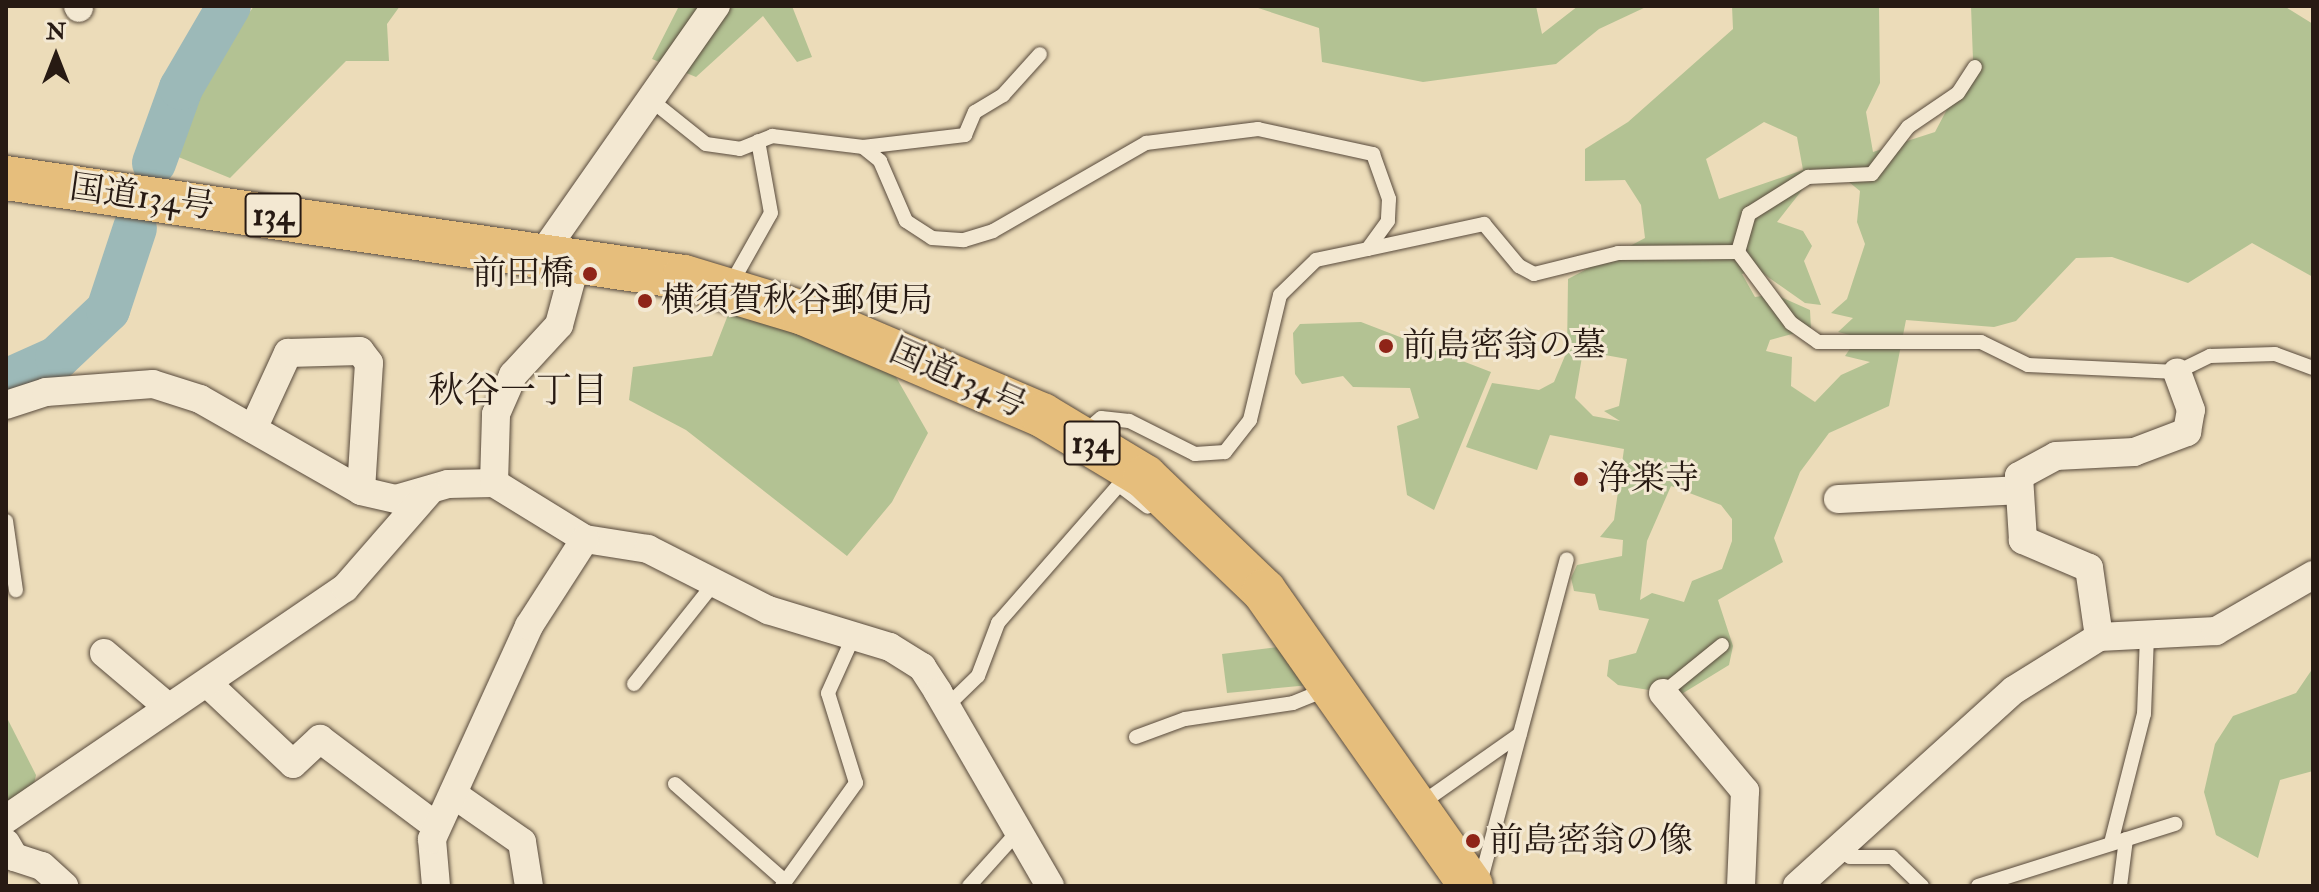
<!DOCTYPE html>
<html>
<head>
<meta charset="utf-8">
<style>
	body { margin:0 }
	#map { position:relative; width:2319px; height:892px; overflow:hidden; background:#ecdcb9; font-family:"IM FELL Double Pica","Noto Serif JP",serif }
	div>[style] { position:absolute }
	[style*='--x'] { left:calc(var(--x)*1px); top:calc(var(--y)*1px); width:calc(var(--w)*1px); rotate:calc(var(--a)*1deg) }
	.green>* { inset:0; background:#b3c293 }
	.river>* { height:44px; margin:-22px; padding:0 22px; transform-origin:22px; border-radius:22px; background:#9cb9b8 }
	.roads { filter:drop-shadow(0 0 2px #584a3c) drop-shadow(0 0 2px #584a3c) }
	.lane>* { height:14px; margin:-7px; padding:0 7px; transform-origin:7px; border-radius:7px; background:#f3e8d2 }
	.street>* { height:28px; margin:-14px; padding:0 14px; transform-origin:14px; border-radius:14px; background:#f3e8d2 }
	.highway>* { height:44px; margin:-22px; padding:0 22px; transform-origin:22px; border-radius:22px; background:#e6be7c }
	.dots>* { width:22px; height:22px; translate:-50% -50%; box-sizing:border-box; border:4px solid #f3e8d2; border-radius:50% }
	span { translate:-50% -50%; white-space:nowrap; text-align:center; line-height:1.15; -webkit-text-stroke:6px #f3e8d2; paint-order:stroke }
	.shield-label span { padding:2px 6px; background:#f3e8d2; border:2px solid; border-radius:6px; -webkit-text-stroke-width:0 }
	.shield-label { font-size:32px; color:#271a13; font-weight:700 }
	.street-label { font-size:34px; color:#271a13 }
	.poi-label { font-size:34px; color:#271a13 }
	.right { translate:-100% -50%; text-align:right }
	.left { translate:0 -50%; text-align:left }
	.neighbourhood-label { font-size:36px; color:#271a13 }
	.frame { position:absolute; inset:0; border:8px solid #271a13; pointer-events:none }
	.north { position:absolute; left:16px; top:16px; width:80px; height:80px; -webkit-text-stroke:6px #f3e8d2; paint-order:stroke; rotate:0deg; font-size:22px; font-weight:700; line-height:32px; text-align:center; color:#271a13 }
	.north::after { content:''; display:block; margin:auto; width:28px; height:36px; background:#271a13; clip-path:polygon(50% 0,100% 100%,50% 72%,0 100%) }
</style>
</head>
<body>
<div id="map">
	<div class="green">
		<div style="clip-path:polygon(254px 6px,400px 6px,387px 24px,389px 61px,346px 61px,230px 178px,171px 154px,185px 102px)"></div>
		<div style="clip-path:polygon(679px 6px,792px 6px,812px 57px,797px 62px,763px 16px,696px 77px,652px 59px)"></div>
		<div style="clip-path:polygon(1252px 6px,1536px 6px,1542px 34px,1578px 6px,1648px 6px,1599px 29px,1556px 64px,1423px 82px,1322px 62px,1319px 28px)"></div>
		<div style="clip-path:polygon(evenodd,1732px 6px,1879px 6px,1880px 83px,1866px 112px,1873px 152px,1935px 132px,1973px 60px,1971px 6px,2284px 6px,2313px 24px,2313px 277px,2252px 243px,2188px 283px,2112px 257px,2076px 258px,2016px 321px,1994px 327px,1906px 320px,1889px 406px,1829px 433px,1800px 472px,1774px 538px,1783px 562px,1718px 600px,1733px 646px,1729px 665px,1680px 695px,1618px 685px,1607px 676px,1609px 660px,1636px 653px,1649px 619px,1599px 610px,1595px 594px,1574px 591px,1571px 578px,1577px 565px,1622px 556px,1623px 540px,1600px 537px,1614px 520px,1624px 449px,1550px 435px,1537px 470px,1466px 447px,1492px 383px,1539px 390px,1554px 382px,1567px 351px,1568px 279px,1645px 238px,1641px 205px,1625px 180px,1585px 181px,1585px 149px,1628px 122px,1733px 29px,1732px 6px,1764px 122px,1797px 137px,1803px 170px,1719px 199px,1706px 159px,1764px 122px,1732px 6px,1844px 178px,1860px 191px,1857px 222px,1865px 244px,1847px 299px,1831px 313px,1853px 318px,1838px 332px,1858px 337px,1845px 356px,1870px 362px,1841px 375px,1815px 402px,1791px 386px,1792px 357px,1766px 351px,1770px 340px,1811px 329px,1810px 310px,1774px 294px,1755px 297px,1742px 274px,1758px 270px,1805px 303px,1821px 305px,1804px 261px,1812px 246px,1803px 231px,1777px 222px,1806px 185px,1844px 178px,1732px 6px,1583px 351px,1627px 359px,1619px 406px,1604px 411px,1620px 421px,1593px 416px,1575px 398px,1583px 351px,1732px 6px,1671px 486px,1721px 505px,1732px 519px,1732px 541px,1722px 569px,1692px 581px,1684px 602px,1652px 593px,1640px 600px,1647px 541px,1671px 486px)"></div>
		<div style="clip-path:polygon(733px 302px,892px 370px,928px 433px,892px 502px,847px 556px,686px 430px,629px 400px,633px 367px,712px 356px)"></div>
		<div style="clip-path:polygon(1361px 322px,1491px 372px,1434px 510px,1407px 495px,1397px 426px,1419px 418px,1410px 388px,1353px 387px,1343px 376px,1302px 384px,1295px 374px,1293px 333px,1300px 324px)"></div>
		<div style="clip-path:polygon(1294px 645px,1320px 684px,1227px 693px,1222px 654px)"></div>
		<div style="clip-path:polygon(2313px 668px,2313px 771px,2280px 780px,2258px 858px,2216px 835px,2204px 792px,2215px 744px,2233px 716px,2296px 693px)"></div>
		<div style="clip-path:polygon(6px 716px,36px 775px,33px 789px,6px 806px)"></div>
	</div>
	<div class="river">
		<div style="--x:154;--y:163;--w:80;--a:-70.2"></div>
		<div style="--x:181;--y:88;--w:95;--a:-59.7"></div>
		<div style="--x:6;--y:381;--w:56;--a:-24.3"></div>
		<div style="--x:57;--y:358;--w:70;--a:-43.3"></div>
		<div style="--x:108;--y:310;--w:86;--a:-71.8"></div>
	</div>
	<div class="roads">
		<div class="lane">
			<div style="--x:651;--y:100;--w:70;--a:38.7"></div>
			<div style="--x:706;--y:144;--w:34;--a:8"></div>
			<div style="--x:740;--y:149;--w:35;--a:-22"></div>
			<div style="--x:772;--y:136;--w:92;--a:6.9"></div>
			<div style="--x:863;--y:147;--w:103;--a:-6.7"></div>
			<div style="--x:965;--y:135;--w:25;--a:-67"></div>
			<div style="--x:975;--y:112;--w:33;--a:-31"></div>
			<div style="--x:1003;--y:95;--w:55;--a:-47.9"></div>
			<div style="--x:863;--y:147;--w:22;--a:39"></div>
			<div style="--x:880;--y:161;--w:65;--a:66.6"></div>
			<div style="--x:906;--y:221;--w:31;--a:33"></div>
			<div style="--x:932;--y:238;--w:32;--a:4"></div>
			<div style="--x:964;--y:240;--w:30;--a:-17"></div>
			<div style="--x:993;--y:231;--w:177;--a:-29.9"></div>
			<div style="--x:1146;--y:143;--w:113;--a:-7.1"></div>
			<div style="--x:1258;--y:129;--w:118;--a:12.3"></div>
			<div style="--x:1373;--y:154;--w:48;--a:70.4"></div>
			<div style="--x:1389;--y:199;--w:22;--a:93"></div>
			<div style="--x:1388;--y:221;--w:34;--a:126"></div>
			<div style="--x:1368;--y:249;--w:53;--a:168.1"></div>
			<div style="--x:1316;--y:260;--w:50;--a:135.8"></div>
			<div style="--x:1280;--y:295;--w:129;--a:103.5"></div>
			<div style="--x:1250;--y:420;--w:41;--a:128"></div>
			<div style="--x:1225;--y:452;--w:30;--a:176"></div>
			<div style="--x:1195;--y:454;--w:74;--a:-153.4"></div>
			<div style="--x:1129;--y:421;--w:28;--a:-174"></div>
			<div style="--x:1101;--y:418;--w:23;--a:139"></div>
			<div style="--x:1368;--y:249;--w:119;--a:-12.2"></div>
			<div style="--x:1484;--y:224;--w:55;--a:50.2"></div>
			<div style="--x:1519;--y:266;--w:17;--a:28"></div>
			<div style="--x:1534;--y:274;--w:87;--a:-14"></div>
			<div style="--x:1618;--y:253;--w:120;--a:-0.5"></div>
			<div style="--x:1738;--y:252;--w:89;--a:53.3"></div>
			<div style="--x:1791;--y:323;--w:33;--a:35"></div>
			<div style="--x:1818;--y:342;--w:163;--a:0"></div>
			<div style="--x:1981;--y:342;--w:52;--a:26.1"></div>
			<div style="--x:2028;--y:365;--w:149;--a:2.7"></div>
			<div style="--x:2177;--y:372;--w:37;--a:-26"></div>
			<div style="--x:2210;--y:356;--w:65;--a:-1.8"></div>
			<div style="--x:2275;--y:354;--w:40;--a:20.2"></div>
			<div style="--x:1738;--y:252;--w:40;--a:-74"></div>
			<div style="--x:1749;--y:214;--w:70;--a:-32.1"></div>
			<div style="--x:1808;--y:177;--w:64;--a:-2.7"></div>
			<div style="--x:1872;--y:174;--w:59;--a:-52.5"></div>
			<div style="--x:1908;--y:127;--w:60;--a:-34.2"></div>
			<div style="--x:1958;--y:93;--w:31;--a:-57"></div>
			<div style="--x:731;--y:284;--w:81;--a:-60.6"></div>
			<div style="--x:771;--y:213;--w:73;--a:-100.2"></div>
			<div style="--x:6;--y:521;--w:70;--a:81.8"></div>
			<div style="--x:634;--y:684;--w:125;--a:-51.5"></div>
			<div style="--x:1663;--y:693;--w:76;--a:-39.1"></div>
			<div style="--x:947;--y:706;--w:43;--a:-44.1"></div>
			<div style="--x:978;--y:676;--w:57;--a:-69.3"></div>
			<div style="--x:998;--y:623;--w:184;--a:-48.8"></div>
			<div style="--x:1119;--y:485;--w:36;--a:37"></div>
			<div style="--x:1136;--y:737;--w:52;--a:-20.2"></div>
			<div style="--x:1185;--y:719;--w:109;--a:-8.4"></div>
			<div style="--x:1293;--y:703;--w:38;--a:-22"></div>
			<div style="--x:675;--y:784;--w:145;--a:41.4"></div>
			<div style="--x:1419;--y:805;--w:123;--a:-35.1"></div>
			<div style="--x:2111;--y:843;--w:133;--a:-75.7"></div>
			<div style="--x:2144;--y:714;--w:79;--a:-87.8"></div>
			<div style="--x:1834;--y:848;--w:18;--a:29"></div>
			<div style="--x:1850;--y:857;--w:42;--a:0"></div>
			<div style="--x:1892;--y:857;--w:42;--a:44"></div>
			<div style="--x:1480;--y:883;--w:335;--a:-75"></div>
			<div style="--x:782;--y:886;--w:127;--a:-54.3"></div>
			<div style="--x:856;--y:783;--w:94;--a:-107.3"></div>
			<div style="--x:828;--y:693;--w:66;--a:-65.8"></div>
			<div style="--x:969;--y:886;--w:69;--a:-48"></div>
			<div style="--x:1978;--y:886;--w:207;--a:-17.5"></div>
			<div style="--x:2120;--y:886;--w:47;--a:-82.7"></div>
		</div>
		<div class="street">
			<div style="--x:78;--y:6;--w:2;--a:63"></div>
			<div style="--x:540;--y:257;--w:307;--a:-55"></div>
			<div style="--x:6;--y:405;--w:42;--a:-18"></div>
			<div style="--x:46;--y:392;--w:107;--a:-4.3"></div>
			<div style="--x:153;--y:384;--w:49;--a:17.7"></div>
			<div style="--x:200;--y:399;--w:185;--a:29.7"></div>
			<div style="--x:361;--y:491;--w:36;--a:13"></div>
			<div style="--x:396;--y:499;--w:54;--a:-16.1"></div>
			<div style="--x:448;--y:484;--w:46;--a:-1.2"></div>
			<div style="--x:494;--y:483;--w:107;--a:31.6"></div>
			<div style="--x:585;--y:539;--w:64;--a:9"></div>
			<div style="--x:648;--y:549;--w:135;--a:26.9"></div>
			<div style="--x:768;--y:610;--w:127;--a:16.9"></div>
			<div style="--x:890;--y:647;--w:38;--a:32"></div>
			<div style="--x:922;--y:667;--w:30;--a:57"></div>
			<div style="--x:938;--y:692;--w:224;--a:60"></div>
			<div style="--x:253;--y:429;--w:84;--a:-65.3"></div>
			<div style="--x:288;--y:353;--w:72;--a:-1.6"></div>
			<div style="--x:360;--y:351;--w:15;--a:53"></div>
			<div style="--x:369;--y:363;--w:128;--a:93.6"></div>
			<div style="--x:494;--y:483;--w:69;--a:-88.3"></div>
			<div style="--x:496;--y:414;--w:43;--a:-66.4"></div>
			<div style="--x:513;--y:375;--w:68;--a:-47.4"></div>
			<div style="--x:559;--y:325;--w:65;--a:-74.9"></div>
			<div style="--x:1838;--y:499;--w:181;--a:-2.8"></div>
			<div style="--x:2099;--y:637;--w:70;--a:-98.2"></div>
			<div style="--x:2089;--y:568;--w:72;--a:-157"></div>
			<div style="--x:2023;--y:540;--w:64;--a:-93.6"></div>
			<div style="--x:2019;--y:476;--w:42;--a:-28.4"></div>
			<div style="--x:2056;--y:456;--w:78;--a:-2.9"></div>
			<div style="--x:2134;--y:452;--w:57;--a:-20.7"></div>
			<div style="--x:2187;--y:432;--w:22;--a:-80"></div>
			<div style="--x:2191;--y:410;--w:40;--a:-110.2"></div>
			<div style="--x:104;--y:653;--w:84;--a:40.2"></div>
			<div style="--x:207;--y:683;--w:118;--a:43.3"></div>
			<div style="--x:293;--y:764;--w:37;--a:-43"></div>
			<div style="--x:320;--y:739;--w:146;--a:36.9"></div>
			<div style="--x:1663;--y:693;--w:128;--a:50.1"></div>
			<div style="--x:1745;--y:791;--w:95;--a:92.4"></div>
			<div style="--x:453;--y:794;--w:84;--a:34.8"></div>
			<div style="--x:522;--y:842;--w:45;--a:81"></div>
			<div style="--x:6;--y:819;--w:410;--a:-34.3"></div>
			<div style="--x:345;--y:588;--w:126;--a:-48.9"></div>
			<div style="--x:6;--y:843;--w:16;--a:60"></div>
			<div style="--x:14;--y:857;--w:29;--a:18"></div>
			<div style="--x:42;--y:866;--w:30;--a:42"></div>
			<div style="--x:436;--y:886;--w:47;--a:-94.9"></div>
			<div style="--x:432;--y:839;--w:234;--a:-65.5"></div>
			<div style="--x:529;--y:626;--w:103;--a:-57.2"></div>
			<div style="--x:1797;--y:886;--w:292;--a:-42.1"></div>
			<div style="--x:2014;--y:690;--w:100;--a:-31.9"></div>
			<div style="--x:2099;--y:637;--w:117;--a:-2.9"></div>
			<div style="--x:2216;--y:631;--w:112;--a:-30"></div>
		</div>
		<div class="highway">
			<div style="--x:6;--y:178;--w:685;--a:8.31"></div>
			<div style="--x:684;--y:277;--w:124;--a:16.8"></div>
			<div style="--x:803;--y:313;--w:260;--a:23.1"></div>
			<div style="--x:1042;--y:415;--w:120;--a:31"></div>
			<div style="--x:1145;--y:477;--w:165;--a:43.8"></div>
			<div style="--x:1264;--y:591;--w:360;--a:54.9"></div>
		</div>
	</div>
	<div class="dots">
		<div style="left:590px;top:274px;background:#8f2418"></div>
		<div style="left:645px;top:301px;background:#8f2418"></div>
		<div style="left:1386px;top:346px;background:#8f2418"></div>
		<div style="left:1581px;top:479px;background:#8f2418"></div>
		<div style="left:1473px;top:841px;background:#8f2418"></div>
	</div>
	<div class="shield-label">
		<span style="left:273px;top:215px">134</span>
		<span style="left:1092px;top:443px">134</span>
	</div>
	<div class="street-label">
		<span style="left:142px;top:197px;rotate:8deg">国道134号</span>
		<span style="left:958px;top:378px;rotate:24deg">国道134号</span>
	</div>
	<div class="poi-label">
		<span class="right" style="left:574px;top:274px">前田橋</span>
		<span class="left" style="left:661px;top:301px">横須賀秋谷郵便局</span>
		<span class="left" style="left:1402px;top:346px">前島密翁の墓</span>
		<span class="left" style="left:1597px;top:479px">浄楽寺</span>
		<span class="left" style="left:1489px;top:841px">前島密翁の像</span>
	</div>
	<div class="neighbourhood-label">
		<span style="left:518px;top:391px">秋谷一丁目</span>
	</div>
	<div class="frame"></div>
	<div class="north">N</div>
</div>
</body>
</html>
